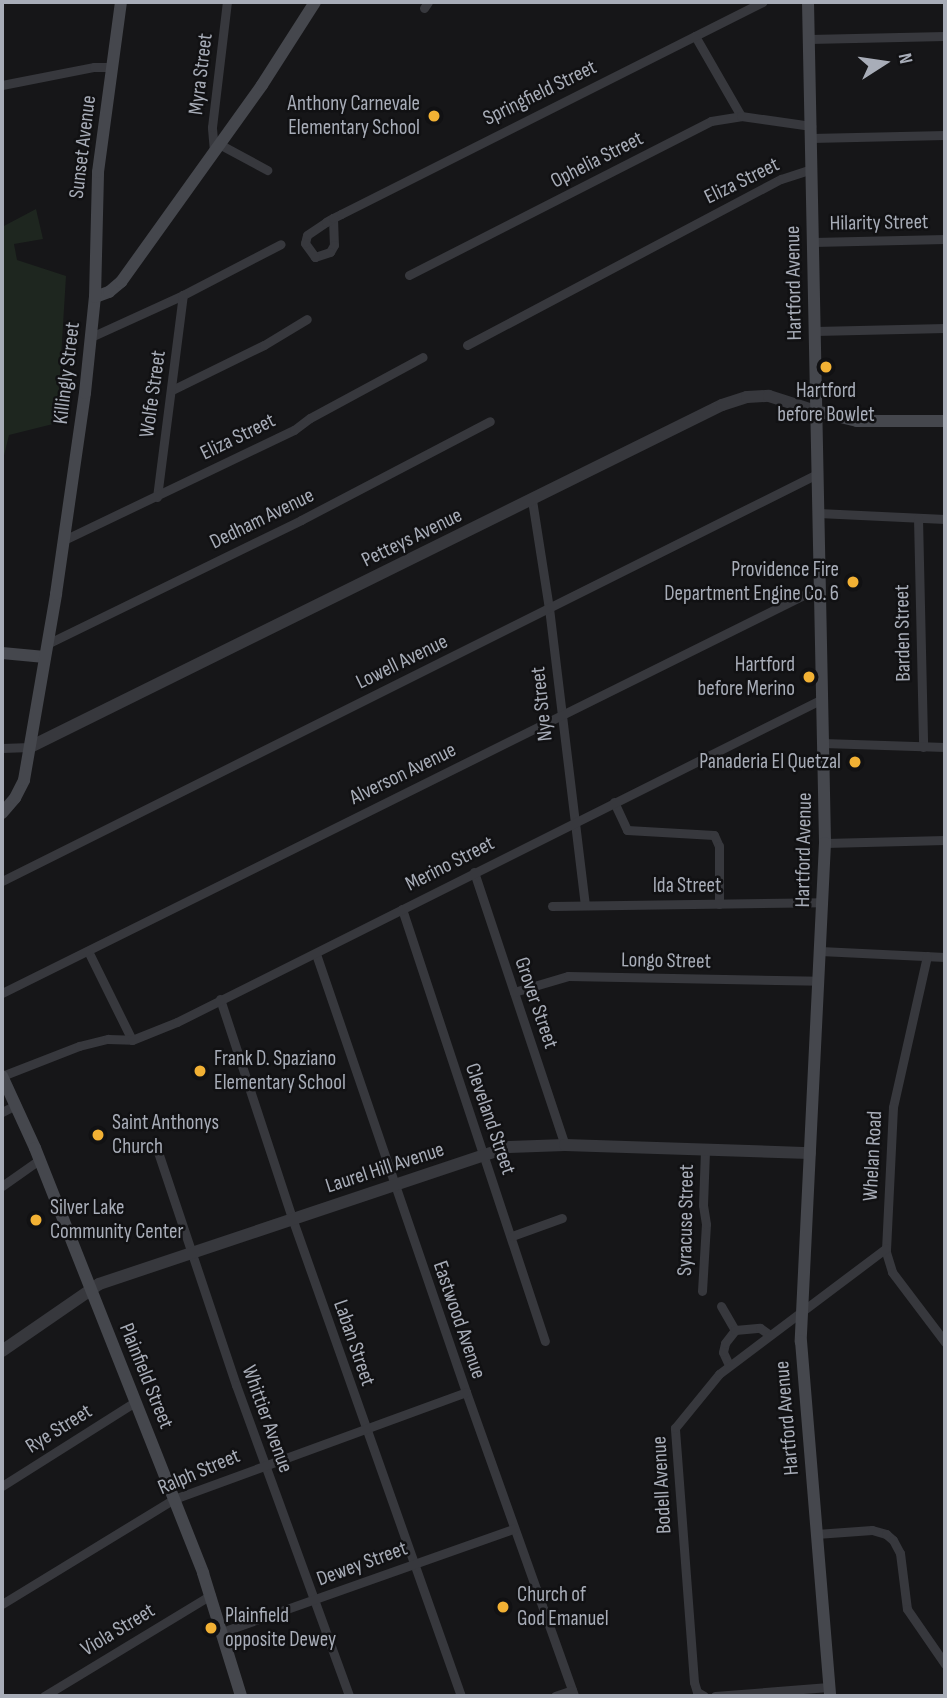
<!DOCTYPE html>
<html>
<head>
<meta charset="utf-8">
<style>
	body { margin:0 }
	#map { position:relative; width:947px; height:1698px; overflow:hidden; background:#161618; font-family:"Sofia Sans Condensed",sans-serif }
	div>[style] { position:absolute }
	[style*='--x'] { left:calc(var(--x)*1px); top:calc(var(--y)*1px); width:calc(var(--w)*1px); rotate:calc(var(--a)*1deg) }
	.green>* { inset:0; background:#1e261f }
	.minor>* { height:9px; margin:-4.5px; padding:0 4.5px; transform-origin:4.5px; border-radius:4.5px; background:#37383d }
	.tertiary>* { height:12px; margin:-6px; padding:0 6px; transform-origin:6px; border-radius:6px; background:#37383d }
	.secondary>* { height:12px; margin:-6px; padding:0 6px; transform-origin:6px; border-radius:6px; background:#45474d }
	.dots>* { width:19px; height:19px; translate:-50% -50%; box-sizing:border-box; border:4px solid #111113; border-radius:50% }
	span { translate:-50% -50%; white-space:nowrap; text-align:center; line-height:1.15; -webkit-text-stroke:5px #111113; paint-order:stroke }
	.street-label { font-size:21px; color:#a8adb8 }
	.poi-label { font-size:21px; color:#a8adb8 }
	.right { translate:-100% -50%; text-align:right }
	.left { translate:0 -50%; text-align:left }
	.frame { position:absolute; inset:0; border:4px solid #a8adb8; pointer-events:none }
	.north { position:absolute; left:849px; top:28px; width:70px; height:70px; -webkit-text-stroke:5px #111113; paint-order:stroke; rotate:78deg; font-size:19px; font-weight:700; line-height:28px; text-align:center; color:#a8adb8 }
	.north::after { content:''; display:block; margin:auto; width:24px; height:32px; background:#a8adb8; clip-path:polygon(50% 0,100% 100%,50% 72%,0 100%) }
</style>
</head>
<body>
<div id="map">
	<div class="green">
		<div style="clip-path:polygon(36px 209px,43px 239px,14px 244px,17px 260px,66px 276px,57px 423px,9px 435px,2px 464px,2px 227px)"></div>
	</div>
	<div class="minor">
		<div style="--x:424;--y:8;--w:7;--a:-56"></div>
		<div style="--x:695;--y:36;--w:92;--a:60.1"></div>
		<div style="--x:809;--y:39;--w:136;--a:-1.3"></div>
		<div style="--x:2;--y:85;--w:94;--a:-11.1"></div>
		<div style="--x:94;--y:67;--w:18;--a:0"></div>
		<div style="--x:811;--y:138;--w:134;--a:-1.3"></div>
		<div style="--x:219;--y:144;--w:55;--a:28.4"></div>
		<div style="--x:214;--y:151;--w:24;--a:-95"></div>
		<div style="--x:212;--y:127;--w:126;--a:-83.2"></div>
		<div style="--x:333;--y:218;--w:27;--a:88"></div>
		<div style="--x:334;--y:245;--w:8;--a:120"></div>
		<div style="--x:330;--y:252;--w:16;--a:162"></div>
		<div style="--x:315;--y:257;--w:17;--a:-126"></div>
		<div style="--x:305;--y:243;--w:8;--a:-76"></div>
		<div style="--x:307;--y:235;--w:23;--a:-34"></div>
		<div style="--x:326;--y:222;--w:8;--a:-30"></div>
		<div style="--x:333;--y:218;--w:9;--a:-27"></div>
		<div style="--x:341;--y:214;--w:472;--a:-26.7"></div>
		<div style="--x:813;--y:242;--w:132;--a:-1.3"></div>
		<div style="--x:409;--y:275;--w:339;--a:-27"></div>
		<div style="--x:711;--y:121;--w:30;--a:-9"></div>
		<div style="--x:741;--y:116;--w:71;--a:8.1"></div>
		<div style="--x:815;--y:331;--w:130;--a:-1.3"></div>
		<div style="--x:91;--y:337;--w:101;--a:-24.5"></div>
		<div style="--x:183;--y:295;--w:110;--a:-27.5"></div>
		<div style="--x:467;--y:345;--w:355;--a:-27.9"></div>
		<div style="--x:781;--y:179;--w:32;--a:-18"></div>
		<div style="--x:172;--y:390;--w:102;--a:-26.1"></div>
		<div style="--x:264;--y:345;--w:50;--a:-31.2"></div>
		<div style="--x:157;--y:497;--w:204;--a:-82.7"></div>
		<div style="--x:532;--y:500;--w:109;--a:81.1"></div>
		<div style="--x:549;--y:608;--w:299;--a:83.1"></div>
		<div style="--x:818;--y:513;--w:127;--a:2.7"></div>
		<div style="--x:918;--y:518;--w:229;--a:88.7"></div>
		<div style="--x:64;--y:540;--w:255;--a:-25.6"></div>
		<div style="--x:294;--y:430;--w:20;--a:-37"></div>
		<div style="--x:310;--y:418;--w:128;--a:-28.4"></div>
		<div style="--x:47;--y:644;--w:283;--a:-26"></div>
		<div style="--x:301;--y:520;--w:213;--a:-27.6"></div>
		<div style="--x:823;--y:743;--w:122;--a:1.9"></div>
		<div style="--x:2;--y:748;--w:28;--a:-2"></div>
		<div style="--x:614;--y:802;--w:31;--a:65"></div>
		<div style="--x:627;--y:830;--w:87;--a:3.3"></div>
		<div style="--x:714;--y:835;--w:12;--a:66"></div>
		<div style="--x:719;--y:846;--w:58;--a:90"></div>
		<div style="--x:825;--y:843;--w:120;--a:-1.4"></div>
		<div style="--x:474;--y:872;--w:288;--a:71.6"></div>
		<div style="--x:2;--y:881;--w:911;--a:-26.54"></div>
		<div style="--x:552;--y:906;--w:271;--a:-0.8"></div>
		<div style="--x:402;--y:909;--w:455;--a:71.7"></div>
		<div style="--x:88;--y:951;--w:99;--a:63.7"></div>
		<div style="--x:820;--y:951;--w:125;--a:2.7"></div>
		<div style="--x:316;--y:954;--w:463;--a:71.1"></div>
		<div style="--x:466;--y:1392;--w:323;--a:70.4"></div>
		<div style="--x:927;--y:956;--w:155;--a:102.7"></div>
		<div style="--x:893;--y:1107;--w:145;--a:92.8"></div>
		<div style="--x:886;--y:1252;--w:21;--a:73"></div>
		<div style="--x:892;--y:1272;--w:88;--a:52.9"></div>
		<div style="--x:514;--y:992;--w:56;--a:-16.5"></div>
		<div style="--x:568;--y:976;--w:251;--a:1.1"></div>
		<div style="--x:2;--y:993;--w:913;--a:-26.4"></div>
		<div style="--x:220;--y:999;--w:231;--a:71.8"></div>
		<div style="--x:292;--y:1218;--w:507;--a:70.53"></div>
		<div style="--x:2;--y:1076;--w:83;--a:-21.3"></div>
		<div style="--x:79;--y:1046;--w:30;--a:-14"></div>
		<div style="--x:108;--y:1039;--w:24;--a:2"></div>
		<div style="--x:132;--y:1040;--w:48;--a:-21.8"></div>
		<div style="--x:177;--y:1022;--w:721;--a:-26.6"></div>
		<div style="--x:2;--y:1112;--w:16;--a:-27"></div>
		<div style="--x:158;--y:1152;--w:246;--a:71.5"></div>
		<div style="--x:236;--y:1385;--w:331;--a:70"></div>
		<div style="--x:2;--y:1186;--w:45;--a:-35.1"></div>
		<div style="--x:512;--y:1236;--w:53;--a:-19.8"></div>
		<div style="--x:702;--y:1291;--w:67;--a:-86.6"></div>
		<div style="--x:706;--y:1224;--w:19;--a:-99"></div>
		<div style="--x:703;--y:1205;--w:55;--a:-87.9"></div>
		<div style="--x:721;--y:1306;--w:28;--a:60"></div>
		<div style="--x:729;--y:1365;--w:14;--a:-115"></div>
		<div style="--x:723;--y:1352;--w:9;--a:-77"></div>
		<div style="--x:725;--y:1343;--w:16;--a:-52"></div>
		<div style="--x:735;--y:1330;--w:25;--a:-5"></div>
		<div style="--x:760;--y:1328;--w:12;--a:35"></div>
		<div style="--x:2;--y:1486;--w:157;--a:-32.3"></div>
		<div style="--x:816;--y:1534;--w:56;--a:-4.1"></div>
		<div style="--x:872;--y:1530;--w:15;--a:16"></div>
		<div style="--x:886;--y:1534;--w:9;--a:41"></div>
		<div style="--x:893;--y:1540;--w:15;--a:62"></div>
		<div style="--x:900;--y:1553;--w:56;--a:82.9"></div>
		<div style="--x:907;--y:1609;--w:67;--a:55.4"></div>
		<div style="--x:2;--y:1604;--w:202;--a:-31.4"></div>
		<div style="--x:174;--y:1499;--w:311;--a:-20.1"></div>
		<div style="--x:222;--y:1632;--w:309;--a:-19.5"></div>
		<div style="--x:44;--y:1696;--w:195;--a:-31.2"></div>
		<div style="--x:555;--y:1696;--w:18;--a:-19"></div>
		<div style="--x:704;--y:1696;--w:8;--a:-150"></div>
		<div style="--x:697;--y:1692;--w:10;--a:-107"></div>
		<div style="--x:694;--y:1682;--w:255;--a:-94.3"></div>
		<div style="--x:675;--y:1428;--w:70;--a:-50.8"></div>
		<div style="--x:719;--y:1374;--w:209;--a:-37"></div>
		<div style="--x:715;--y:1696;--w:114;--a:-4.5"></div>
	</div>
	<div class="tertiary">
		<div style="--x:30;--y:747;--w:772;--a:-26.3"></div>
		<div style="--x:722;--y:405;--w:26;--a:-18"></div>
		<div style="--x:747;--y:397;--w:22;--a:-3"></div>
		<div style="--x:769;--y:396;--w:49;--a:17.7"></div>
		<div style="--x:2;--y:1351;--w:118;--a:-34.6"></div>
		<div style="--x:99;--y:1284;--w:432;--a:-18.5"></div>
		<div style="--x:509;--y:1147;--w:56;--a:-2"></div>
		<div style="--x:565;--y:1145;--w:245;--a:1.9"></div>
	</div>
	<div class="secondary">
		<div style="--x:808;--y:2;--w:841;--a:88.84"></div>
		<div style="--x:825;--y:843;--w:499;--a:92.8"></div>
		<div style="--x:801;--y:1341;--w:356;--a:85.3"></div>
		<div style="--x:95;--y:297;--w:15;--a:-20"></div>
		<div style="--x:109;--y:292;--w:16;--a:-40"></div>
		<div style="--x:121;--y:282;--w:242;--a:-54.4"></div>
		<div style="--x:262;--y:85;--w:98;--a:-57.4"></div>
		<div style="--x:816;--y:411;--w:42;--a:13.7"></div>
		<div style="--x:857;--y:421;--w:88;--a:0"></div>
		<div style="--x:2;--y:653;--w:43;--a:5.3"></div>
		<div style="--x:2;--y:813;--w:20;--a:-49"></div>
		<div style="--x:15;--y:798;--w:20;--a:-63"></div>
		<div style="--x:24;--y:780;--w:189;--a:-80.2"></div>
		<div style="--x:56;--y:594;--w:203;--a:-81.8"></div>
		<div style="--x:85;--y:393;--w:97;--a:-84.1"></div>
		<div style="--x:95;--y:297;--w:125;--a:-88.6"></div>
		<div style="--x:98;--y:172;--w:172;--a:-82.3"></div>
		<div style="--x:2;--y:1076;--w:79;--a:65.4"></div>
		<div style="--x:35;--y:1148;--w:457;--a:68.4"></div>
		<div style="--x:203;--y:1573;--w:129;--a:72.8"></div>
	</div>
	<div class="dots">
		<div style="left:434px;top:116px;background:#f2b134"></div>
		<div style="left:826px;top:367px;background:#f2b134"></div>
		<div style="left:853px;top:582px;background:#f2b134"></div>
		<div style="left:809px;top:677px;background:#f2b134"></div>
		<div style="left:855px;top:762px;background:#f2b134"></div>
		<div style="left:200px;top:1071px;background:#f2b134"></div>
		<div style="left:98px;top:1135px;background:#f2b134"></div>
		<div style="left:36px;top:1220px;background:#f2b134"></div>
		<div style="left:503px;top:1607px;background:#f2b134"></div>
		<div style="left:211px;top:1628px;background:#f2b134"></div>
	</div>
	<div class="street-label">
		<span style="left:201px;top:74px;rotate:-83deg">Myra Street</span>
		<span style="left:540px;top:93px;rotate:-26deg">Springfield Street</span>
		<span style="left:83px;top:147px;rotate:-83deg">Sunset Avenue</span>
		<span style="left:597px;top:160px;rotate:-27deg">Ophelia Street</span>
		<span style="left:742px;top:181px;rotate:-26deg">Eliza Street</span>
		<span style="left:879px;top:223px;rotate:-1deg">Hilarity Street</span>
		<span style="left:794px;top:283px;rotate:-91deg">Hartford Avenue</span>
		<span style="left:67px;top:373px;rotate:-83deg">Killingly Street</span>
		<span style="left:153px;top:394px;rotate:-82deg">Wolfe Street</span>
		<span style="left:238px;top:437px;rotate:-26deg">Eliza Street</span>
		<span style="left:262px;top:519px;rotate:-26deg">Dedham Avenue</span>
		<span style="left:412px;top:538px;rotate:-26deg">Petteys Avenue</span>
		<span style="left:903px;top:633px;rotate:-91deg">Barden Street</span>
		<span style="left:402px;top:662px;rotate:-26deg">Lowell Avenue</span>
		<span style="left:542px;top:704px;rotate:-96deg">Nye Street</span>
		<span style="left:403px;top:774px;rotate:-26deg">Alverson Avenue</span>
		<span style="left:804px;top:850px;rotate:-89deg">Hartford Avenue</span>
		<span style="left:450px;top:864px;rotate:-27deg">Merino Street</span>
		<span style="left:687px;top:886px">Ida Street</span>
		<span style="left:666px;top:961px;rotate:1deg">Longo Street</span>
		<span style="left:536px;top:1003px;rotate:71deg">Grover Street</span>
		<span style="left:490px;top:1119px;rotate:71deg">Cleveland Street</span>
		<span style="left:873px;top:1156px;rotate:-87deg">Whelan Road</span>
		<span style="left:385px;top:1168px;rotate:-18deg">Laurel Hill Avenue</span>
		<span style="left:686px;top:1220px;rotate:-89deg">Syracuse Street</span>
		<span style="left:459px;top:1320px;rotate:71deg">Eastwood Avenue</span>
		<span style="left:354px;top:1343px;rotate:71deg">Laban Street</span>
		<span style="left:146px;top:1376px;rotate:68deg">Plainfield Street</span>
		<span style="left:787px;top:1418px;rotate:-95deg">Hartford Avenue</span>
		<span style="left:267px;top:1419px;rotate:70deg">Whittier Avenue</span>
		<span style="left:59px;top:1429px;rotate:-32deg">Rye Street</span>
		<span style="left:199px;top:1472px;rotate:-23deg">Ralph Street</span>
		<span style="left:662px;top:1485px;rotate:-93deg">Bodell Avenue</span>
		<span style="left:362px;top:1564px;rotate:-20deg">Dewey Street</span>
		<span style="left:118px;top:1630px;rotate:-31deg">Viola Street</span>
	</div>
	<div class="poi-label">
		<span class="right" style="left:420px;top:116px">Anthony Carnevale<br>Elementary School</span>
		<span style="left:826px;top:403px">Hartford<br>before Bowlet</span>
		<span class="right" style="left:839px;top:582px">Providence Fire<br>Department Engine Co. 6</span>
		<span class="right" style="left:795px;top:677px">Hartford<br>before Merino</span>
		<span class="right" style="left:841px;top:762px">Panaderia El Quetzal</span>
		<span class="left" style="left:214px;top:1071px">Frank D. Spaziano<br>Elementary School</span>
		<span class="left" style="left:112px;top:1135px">Saint Anthonys<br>Church</span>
		<span class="left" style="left:50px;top:1220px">Silver Lake<br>Community Center</span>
		<span class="left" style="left:517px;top:1607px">Church of<br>God Emanuel</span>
		<span class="left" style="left:225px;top:1628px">Plainfield<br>opposite Dewey</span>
	</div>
	<div class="frame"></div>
	<div class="north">N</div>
</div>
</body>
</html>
